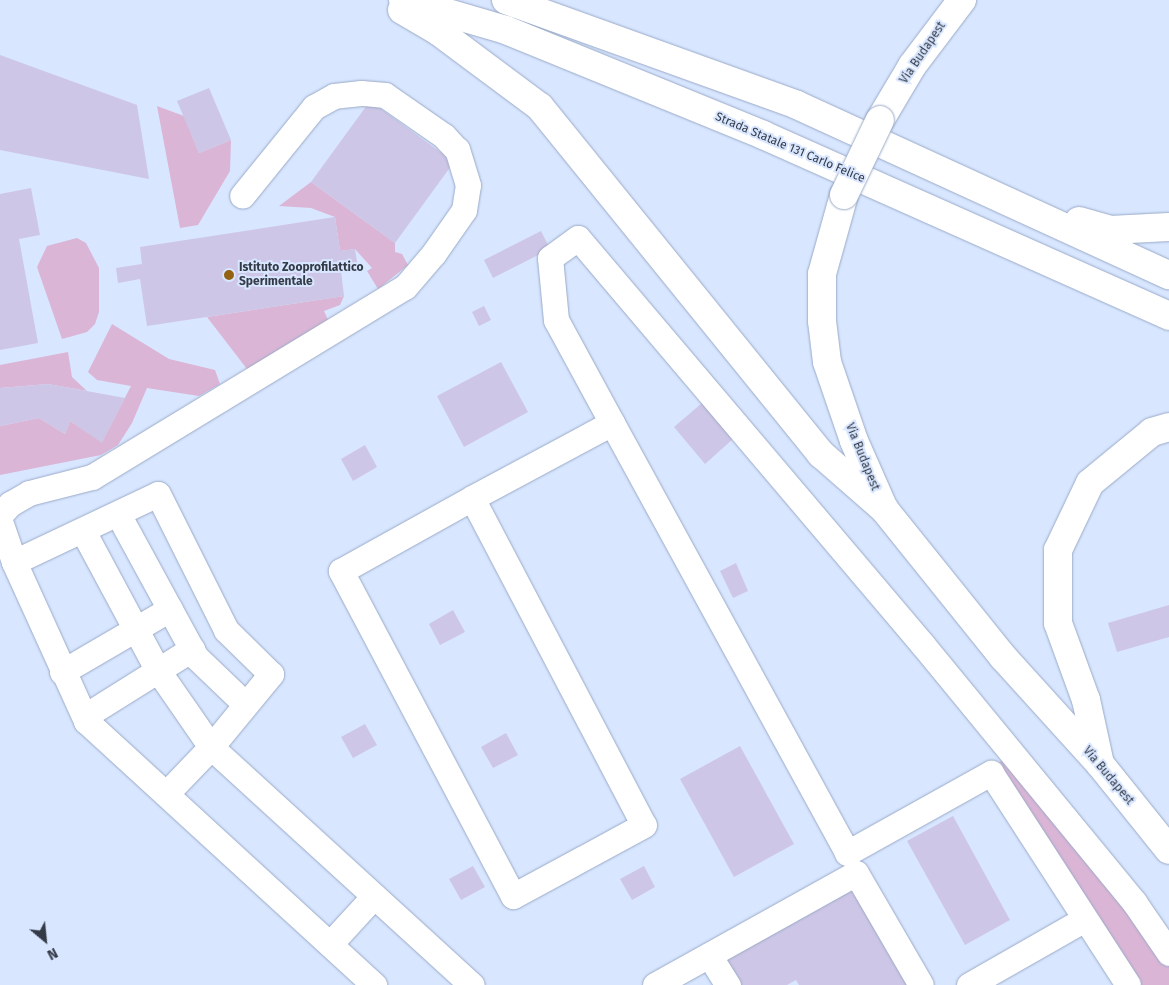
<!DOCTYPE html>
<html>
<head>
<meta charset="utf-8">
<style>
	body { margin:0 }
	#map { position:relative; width:1169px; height:985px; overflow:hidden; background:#d8e6ff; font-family:"Fira Sans",sans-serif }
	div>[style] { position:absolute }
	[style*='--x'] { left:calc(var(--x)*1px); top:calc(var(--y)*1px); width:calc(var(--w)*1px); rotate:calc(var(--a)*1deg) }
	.green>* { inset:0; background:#dbb5d6 }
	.building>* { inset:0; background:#cec6e6 }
	.roads { filter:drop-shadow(0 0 1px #9aaac7) drop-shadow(0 0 1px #9aaac7) }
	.minor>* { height:25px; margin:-12.5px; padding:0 12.5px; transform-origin:12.5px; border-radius:12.5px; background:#fff }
	.major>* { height:28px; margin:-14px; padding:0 14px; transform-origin:14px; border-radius:14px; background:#fff }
	.highway>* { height:28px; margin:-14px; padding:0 14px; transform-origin:14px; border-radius:14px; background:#fff }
	.bridges { filter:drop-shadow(0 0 1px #9aaac7) drop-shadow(0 0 1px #9aaac7) }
	.major-bridge>* { height:28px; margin:-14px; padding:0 14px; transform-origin:14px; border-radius:14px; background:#fff }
	.dots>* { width:14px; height:14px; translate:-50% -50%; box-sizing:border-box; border:2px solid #d8e6ff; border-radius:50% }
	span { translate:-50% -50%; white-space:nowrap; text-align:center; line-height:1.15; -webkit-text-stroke:4px #d8e6ff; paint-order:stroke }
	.street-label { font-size:12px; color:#343b47 }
	.poi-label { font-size:12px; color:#343b47; font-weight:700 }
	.left { translate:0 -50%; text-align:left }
	.north { position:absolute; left:20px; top:915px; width:50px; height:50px; -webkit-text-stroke:4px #d8e6ff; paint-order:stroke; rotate:152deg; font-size:14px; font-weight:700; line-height:20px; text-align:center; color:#343b47 }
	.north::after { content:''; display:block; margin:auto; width:18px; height:22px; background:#343b47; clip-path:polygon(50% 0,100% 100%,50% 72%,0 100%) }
</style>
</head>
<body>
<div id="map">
	<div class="green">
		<div style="clip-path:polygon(157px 106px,184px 116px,199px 153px,231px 140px,230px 171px,198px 225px,180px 228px)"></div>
		<div style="clip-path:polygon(311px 182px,395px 243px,395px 252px,402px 254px,408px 265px,378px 289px,367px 271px,372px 268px,355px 249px,340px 251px,335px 217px,311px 208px,279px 206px)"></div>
		<div style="clip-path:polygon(77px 238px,86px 243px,99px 268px,99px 312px,95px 324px,87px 332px,62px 339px,37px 267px,47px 246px)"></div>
		<div style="clip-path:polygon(344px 296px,340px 305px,324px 311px,328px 320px,247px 369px,207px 317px)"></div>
		<div style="clip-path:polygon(112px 324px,169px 359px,215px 370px,220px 384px,199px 396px,147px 388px,132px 423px,118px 445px,101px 455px,0 475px,0 426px,39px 418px,65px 434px,70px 421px,102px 442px,131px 386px,97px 380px,88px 372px)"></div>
		<div style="clip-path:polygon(68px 352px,72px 377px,87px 391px,48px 384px,0 388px,0 365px)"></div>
		<div style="clip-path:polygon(1007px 753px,1169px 962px,1169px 985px,1131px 985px,993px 771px)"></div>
	</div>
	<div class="building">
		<div style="clip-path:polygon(0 55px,137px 105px,149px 179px,0 150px)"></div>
		<div style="clip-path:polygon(209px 88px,231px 140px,199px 153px,177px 101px)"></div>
		<div style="clip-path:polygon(370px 101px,454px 162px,395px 243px,311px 182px)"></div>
		<div style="clip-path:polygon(31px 188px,40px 235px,19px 239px,38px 343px,0 350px,0 194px)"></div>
		<div style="clip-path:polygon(335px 217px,340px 251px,355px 249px,358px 268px,341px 271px,344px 296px,147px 326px,140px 279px,118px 283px,116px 268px,142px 264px,140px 247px)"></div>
		<div style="clip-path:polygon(541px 231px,550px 249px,493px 278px,484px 260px)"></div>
		<div style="clip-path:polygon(484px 306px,491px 320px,479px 326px,472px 312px)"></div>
		<div style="clip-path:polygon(501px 362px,528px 412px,464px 447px,437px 396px)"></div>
		<div style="clip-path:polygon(48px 384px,125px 398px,102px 443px,70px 421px,65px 434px,39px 418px,0 426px,0 388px)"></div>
		<div style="clip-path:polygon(702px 403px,733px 439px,705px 464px,674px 427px)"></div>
		<div style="clip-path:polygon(365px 445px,377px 467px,353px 481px,341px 459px)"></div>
		<div style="clip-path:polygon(736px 563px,748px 591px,733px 598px,720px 571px)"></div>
		<div style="clip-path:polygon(1169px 605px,1169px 637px,1117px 652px,1108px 623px)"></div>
		<div style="clip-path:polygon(453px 610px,465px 632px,440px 645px,429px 624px)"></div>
		<div style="clip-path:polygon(365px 724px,377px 745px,353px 758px,341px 737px)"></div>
		<div style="clip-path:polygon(506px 733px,518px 755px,493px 768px,481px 747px)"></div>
		<div style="clip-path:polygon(740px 746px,794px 844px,734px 877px,680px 779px)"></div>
		<div style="clip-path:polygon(953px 816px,1010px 920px,965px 945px,907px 841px)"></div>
		<div style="clip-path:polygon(473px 866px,485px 887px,461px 900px,449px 879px)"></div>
		<div style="clip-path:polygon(644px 866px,655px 887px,632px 900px,620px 879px)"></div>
		<div style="clip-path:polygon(856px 885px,910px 985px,799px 985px,796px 980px,787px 985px,741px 985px,725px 956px)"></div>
	</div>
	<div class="roads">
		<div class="minor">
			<div style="--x:612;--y:423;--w:117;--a:-118.5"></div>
			<div style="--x:556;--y:320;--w:62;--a:-95.5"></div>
			<div style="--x:550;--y:258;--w:34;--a:-36"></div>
			<div style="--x:578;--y:238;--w:534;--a:49.71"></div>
			<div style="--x:923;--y:645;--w:333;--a:50.6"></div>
			<div style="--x:1134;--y:902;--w:62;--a:55.5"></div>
			<div style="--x:472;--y:498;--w:369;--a:62.3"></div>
			<div style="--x:644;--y:825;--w:149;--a:151.5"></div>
			<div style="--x:513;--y:896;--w:368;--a:-117.9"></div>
			<div style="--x:341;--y:571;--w:150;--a:-29.1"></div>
			<div style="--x:472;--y:498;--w:159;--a:-28.2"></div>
			<div style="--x:612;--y:423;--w:490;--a:61.3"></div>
			<div style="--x:847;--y:853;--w:165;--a:-29.1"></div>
			<div style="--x:991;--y:773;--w:252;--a:57.1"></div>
			<div style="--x:118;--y:514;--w:163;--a:61.4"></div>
			<div style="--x:196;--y:657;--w:68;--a:43.8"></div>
			<div style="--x:0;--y:515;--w:15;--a:-48"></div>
			<div style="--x:10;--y:504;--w:22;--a:-30"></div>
			<div style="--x:29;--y:493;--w:65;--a:-14.3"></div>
			<div style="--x:92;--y:477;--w:366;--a:-31.3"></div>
			<div style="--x:405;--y:287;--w:45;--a:-49.5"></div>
			<div style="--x:434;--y:253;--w:52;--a:-55.1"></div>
			<div style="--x:464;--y:210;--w:25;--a:-81"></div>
			<div style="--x:468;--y:185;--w:37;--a:-107"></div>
			<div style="--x:457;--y:150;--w:19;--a:-133"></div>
			<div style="--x:444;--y:136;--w:72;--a:-145.2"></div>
			<div style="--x:385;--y:95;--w:24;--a:-175"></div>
			<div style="--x:361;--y:93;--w:27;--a:174"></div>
			<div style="--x:334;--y:96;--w:23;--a:151"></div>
			<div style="--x:314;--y:107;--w:114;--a:129"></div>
			<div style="--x:0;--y:521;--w:43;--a:71.1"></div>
			<div style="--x:14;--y:562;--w:175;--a:65.6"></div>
			<div style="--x:86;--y:721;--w:391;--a:42.5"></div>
			<div style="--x:83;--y:531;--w:157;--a:61.8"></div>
			<div style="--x:157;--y:669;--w:95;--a:55.3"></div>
			<div style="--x:211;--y:747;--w:353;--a:42.4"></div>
			<div style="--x:14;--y:562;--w:159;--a:-25.3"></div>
			<div style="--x:158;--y:494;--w:152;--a:63.4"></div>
			<div style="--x:226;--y:630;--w:63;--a:44.4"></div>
			<div style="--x:271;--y:674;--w:94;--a:129.4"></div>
			<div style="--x:211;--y:747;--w:65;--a:133.8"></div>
			<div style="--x:62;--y:672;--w:125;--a:-30.3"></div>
			<div style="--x:86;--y:721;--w:12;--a:-55"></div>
			<div style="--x:93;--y:711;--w:117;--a:-32.1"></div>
			<div style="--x:330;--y:944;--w:65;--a:-47.5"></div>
			<div style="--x:709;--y:955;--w:36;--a:58"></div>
			<div style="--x:655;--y:985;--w:230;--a:-29.1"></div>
			<div style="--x:856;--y:873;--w:129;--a:59.9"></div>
			<div style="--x:969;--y:985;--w:131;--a:-29.7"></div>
		</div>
		<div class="major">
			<div style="--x:880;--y:120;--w:63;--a:-59.3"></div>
			<div style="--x:912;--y:66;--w:83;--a:-52.9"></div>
			<div style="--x:844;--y:195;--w:82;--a:105.6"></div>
			<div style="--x:822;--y:274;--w:47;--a:90"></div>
			<div style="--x:822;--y:321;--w:41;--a:83"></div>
			<div style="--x:827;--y:362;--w:83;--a:71.1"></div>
			<div style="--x:854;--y:441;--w:74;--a:66.2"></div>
			<div style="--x:884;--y:509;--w:190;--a:51.2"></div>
			<div style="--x:1003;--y:657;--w:144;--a:47.8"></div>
			<div style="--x:1100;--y:764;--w:110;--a:51.3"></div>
		</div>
		<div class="highway">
			<div style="--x:403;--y:0;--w:107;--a:16.2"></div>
			<div style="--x:506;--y:30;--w:278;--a:22.2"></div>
			<div style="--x:763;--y:135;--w:445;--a:24"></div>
			<div style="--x:506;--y:0;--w:309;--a:19.8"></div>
			<div style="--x:797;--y:105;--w:409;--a:24.6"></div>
			<div style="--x:402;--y:10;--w:42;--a:30.3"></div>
			<div style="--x:438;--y:31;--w:127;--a:36.7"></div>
			<div style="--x:540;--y:107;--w:447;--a:51"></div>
			<div style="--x:821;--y:454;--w:84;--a:41.1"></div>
			<div style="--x:1079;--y:221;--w:32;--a:16"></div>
			<div style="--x:1110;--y:230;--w:59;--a:-2.9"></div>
			<div style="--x:1100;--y:764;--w:66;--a:-102.3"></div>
			<div style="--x:1086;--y:700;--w:82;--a:-110"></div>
			<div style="--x:1058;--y:623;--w:73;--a:-90"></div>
			<div style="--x:1058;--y:550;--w:74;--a:-64.5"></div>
			<div style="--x:1090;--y:483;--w:80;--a:-39.4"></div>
			<div style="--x:1152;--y:432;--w:18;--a:-16"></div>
		</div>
	</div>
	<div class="bridges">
		<div class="major-bridge">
			<div style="--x:844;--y:195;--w:83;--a:-64.4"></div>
		</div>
	</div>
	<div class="dots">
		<div style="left:229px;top:275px;background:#946213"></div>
	</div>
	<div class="street-label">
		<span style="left:923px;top:53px;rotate:-56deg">Via Budapest</span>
		<span style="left:790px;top:148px;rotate:23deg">Strada Statale 131 Carlo Felice</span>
		<span style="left:862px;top:457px;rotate:68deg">Via Budapest</span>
		<span style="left:1108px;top:776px;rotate:50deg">Via Budapest</span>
	</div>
	<div class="poi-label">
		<span class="left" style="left:239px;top:275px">Istituto Zooprofilattico<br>Sperimentale</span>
	</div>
	<div class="north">N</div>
</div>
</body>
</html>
